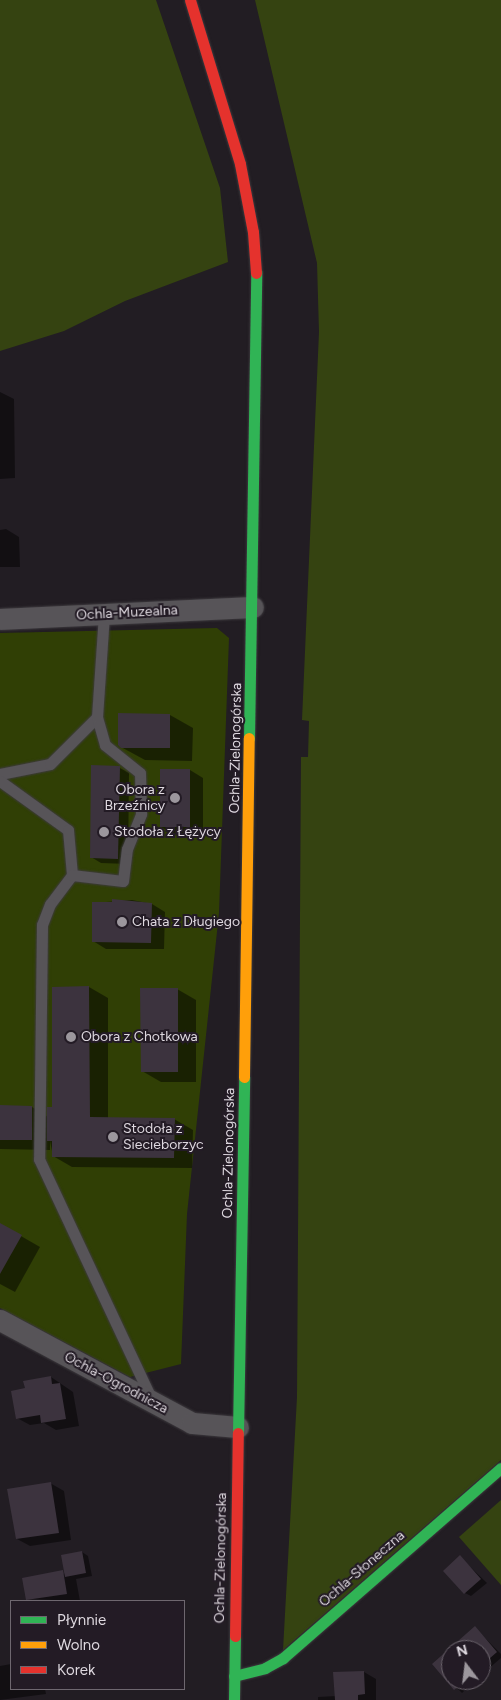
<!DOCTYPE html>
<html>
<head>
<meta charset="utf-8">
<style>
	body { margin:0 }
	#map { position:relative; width:501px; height:1700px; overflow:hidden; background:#221d23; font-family:Figtree,sans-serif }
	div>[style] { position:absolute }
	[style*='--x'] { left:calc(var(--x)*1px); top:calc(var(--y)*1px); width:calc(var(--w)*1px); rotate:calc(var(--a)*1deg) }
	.green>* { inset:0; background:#303f05 }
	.forest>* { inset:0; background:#354311 }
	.shadow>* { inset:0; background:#0007 }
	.building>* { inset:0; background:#3c333e }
	.roads { filter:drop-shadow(0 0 1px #3d3a3e) drop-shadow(0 0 1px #3d3a3e) }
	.lane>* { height:11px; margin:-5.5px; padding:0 5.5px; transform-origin:5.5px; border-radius:5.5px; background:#575458 }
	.street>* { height:21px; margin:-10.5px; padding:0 10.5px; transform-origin:10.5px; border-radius:10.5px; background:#575458 }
	.fast>* { height:11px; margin:-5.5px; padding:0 5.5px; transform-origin:5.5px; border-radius:5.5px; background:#30b455 }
	.slow>* { height:11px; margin:-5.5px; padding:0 5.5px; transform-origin:5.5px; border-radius:5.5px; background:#ff9f0a }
	.jam>* { height:11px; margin:-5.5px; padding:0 5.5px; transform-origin:5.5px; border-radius:5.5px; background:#e5322d }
	.dots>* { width:14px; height:14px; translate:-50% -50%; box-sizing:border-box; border:2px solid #231b25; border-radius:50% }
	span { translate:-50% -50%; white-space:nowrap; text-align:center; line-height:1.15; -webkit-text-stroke:4px #231b25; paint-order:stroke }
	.street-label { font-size:14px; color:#ded8df }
	.poi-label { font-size:14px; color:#ded8df }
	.right { translate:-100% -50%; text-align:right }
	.left { translate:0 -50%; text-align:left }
	.legend { position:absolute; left:10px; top:1600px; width:175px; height:90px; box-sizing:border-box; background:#231b25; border:1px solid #6e676f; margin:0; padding:6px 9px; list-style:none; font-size:15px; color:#ded8df }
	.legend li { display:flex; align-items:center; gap:10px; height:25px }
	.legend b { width:25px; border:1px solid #6e676f }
	.north { position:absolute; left:441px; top:1640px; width:50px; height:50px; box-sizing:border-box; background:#231b25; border:1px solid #6e676f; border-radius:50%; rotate:345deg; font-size:14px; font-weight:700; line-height:20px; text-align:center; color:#ded8df }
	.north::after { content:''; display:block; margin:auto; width:18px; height:22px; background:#9c979d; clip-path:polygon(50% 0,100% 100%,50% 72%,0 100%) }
</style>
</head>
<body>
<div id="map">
	<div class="green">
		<div style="clip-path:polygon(217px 628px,229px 638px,219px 913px,187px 1214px,181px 1364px,130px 1377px,0 1308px,0 633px)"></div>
	</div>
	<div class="forest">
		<div style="clip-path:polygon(0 0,156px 0,220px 188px,228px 262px,125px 301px,64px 331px,0 351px)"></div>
		<div style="clip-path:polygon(255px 0,501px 0,501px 1460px,283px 1650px,297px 1397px,301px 757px,308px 757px,309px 721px,302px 720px,319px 332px,317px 263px)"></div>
		<div style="clip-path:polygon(501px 1500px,501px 1585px,459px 1537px)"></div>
	</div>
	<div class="shadow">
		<div style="clip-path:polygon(0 392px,14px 399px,15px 478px,0 479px)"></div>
		<div style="clip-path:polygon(6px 529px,19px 537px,20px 567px,0 567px,0 530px)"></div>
		<div style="clip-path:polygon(170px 715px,193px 728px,192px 761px,145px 760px,121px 747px)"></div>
		<div style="clip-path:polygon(118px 767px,129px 773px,128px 864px,101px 863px,91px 857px)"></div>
		<div style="clip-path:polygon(190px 770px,203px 778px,203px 834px,174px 834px,161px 827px)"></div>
		<div style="clip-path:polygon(132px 900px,152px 904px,165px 912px,164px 949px,106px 949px,93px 941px,93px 903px)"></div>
		<div style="clip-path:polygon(89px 987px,108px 998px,108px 1119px,174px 1119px,193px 1130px,192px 1168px,72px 1167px,53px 1156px,50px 1141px,50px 1150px,0 1149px,0 1107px,32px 1107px,48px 1117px,54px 1108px,53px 988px)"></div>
		<div style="clip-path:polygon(177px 989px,196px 1000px,196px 1082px,161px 1082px,142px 1071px)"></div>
		<div style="clip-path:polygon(0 1224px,40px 1247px,15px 1292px,0 1284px)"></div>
		<div style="clip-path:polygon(51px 1377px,73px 1392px,79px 1426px,56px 1430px,44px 1423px,30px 1425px,17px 1418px,26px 1390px)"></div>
		<div style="clip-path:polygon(50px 1483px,64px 1491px,71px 1540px,30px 1546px,17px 1539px)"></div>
		<div style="clip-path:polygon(82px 1552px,88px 1556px,92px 1576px,76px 1579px,80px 1601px,27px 1599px,65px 1573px)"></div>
		<div style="clip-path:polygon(460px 1557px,487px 1583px,471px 1596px,465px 1593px)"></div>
		<div style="clip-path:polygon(475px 1628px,501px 1654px,501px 1658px,481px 1675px,481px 1650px,451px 1650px,451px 1680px,476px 1680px,462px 1693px,434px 1665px)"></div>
		<div style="clip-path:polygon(11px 1664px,11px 1689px,45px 1689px,46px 1694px,0 1700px,0 1666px)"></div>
		<div style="clip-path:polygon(364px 1672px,376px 1679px,376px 1700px,318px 1700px,318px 1697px,336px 1696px)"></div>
	</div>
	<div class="building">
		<div style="clip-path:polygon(118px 713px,170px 714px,170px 748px,121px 748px,118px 745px)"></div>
		<div style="clip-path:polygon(91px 765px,120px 766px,118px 859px,90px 858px)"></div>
		<div style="clip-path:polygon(160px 769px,190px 769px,190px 827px,160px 827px)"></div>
		<div style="clip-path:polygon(112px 899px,152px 903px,151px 943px,92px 942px,92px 902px,112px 902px)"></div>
		<div style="clip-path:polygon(89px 986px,90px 1117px,175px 1118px,174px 1158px,52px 1157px,52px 1141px,47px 1141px,47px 1107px,52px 1107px,52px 987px)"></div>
		<div style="clip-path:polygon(140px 988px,178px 988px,178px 1072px,141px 1072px)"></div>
		<div style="clip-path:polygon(0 1105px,32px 1106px,32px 1140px,0 1140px)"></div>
		<div style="clip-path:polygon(0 1223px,22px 1235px,0 1274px)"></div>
		<div style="clip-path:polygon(51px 1376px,52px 1384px,60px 1383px,66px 1419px,41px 1423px,40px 1415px,16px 1419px,11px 1391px,25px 1388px,23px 1381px)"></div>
		<div style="clip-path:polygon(51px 1482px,59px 1533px,16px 1539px,7px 1489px)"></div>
		<div style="clip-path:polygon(82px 1551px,86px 1573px,65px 1577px,61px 1555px)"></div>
		<div style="clip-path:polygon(460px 1555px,481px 1579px,464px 1594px,443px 1571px)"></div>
		<div style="clip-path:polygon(63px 1570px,67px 1594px,26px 1600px,22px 1578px)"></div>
		<div style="clip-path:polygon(475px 1626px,497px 1652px,481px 1666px,481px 1650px,451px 1650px,451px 1680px,465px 1680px,454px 1690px,432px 1664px)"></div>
		<div style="clip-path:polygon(364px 1671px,365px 1694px,358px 1695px,358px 1700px,335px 1700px,333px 1672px)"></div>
	</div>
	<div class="roads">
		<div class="lane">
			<div style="--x:0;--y:774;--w:51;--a:-11.3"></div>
			<div style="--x:50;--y:764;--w:66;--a:-45"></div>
			<div style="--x:0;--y:781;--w:84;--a:35.8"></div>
			<div style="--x:68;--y:830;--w:45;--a:84.9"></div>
			<div style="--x:72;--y:875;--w:36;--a:127"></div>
			<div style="--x:50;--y:904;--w:22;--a:111"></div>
			<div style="--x:42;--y:925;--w:234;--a:90.7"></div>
			<div style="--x:39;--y:1159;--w:266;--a:64.9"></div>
			<div style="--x:72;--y:875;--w:51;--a:6.7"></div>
			<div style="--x:123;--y:881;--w:32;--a:-83"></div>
			<div style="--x:127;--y:849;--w:38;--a:-68"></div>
			<div style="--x:141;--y:814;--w:41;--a:-91.4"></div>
			<div style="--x:140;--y:773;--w:45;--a:-141.3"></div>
			<div style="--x:105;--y:745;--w:29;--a:-106"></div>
			<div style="--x:97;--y:717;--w:102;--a:-86.1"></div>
		</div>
		<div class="street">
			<div style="--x:0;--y:619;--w:253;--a:-2.7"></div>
			<div style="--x:0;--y:1320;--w:218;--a:28.2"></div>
			<div style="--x:192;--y:1423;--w:46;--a:5"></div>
		</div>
		<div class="fast">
			<div style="--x:249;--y:738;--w:465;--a:-89.1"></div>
			<div style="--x:238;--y:1433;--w:356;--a:-89"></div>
			<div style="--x:234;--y:1676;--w:32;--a:-14"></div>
			<div style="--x:265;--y:1668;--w:21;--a:-29"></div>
			<div style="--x:283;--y:1658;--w:289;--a:-41.1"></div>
			<div style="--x:234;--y:1700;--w:64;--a:-89.1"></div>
		</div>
		<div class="slow">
			<div style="--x:244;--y:1077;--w:339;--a:-89.2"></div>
		</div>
		<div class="jam">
			<div style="--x:190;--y:0;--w:171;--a:73"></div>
			<div style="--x:240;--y:164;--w:69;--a:79.2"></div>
			<div style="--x:253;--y:232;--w:41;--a:85.8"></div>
			<div style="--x:235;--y:1636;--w:203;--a:-89.2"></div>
		</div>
	</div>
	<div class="dots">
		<div style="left:175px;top:798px;background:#9c979d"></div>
		<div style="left:104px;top:832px;background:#9c979d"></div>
		<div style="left:122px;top:922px;background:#9c979d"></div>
		<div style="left:71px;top:1037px;background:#9c979d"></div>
		<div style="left:113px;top:1137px;background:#9c979d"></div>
	</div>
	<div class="street-label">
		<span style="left:127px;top:613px;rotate:-3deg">Ochla-Muzealna</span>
		<span style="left:236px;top:748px;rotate:-89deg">Ochla-Zielonogórska</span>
		<span style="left:229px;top:1153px;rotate:-89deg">Ochla-Zielonogórska</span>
		<span style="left:116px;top:1383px;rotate:28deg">Ochla-Ogrodnicza</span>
		<span style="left:221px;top:1558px;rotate:-89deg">Ochla-Zielonogórska</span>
		<span style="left:362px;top:1569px;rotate:-41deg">Ochla-Słoneczna</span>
	</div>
	<div class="poi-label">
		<span class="right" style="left:165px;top:798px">Obora z<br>Brzeźnicy</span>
		<span class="left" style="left:114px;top:832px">Stodoła z Łężycy</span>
		<span class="left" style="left:132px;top:922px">Chata z Długiego</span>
		<span class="left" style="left:81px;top:1037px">Obora z Chotkowa</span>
		<span class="left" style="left:123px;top:1137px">Stodoła z<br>Siecieborzyc</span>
	</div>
	<ul class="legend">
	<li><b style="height:6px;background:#30b455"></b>Płynnie</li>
	<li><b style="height:6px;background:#ff9f0a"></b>Wolno</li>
	<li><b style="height:6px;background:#e5322d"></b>Korek</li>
	</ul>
	<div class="north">N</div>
</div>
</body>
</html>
